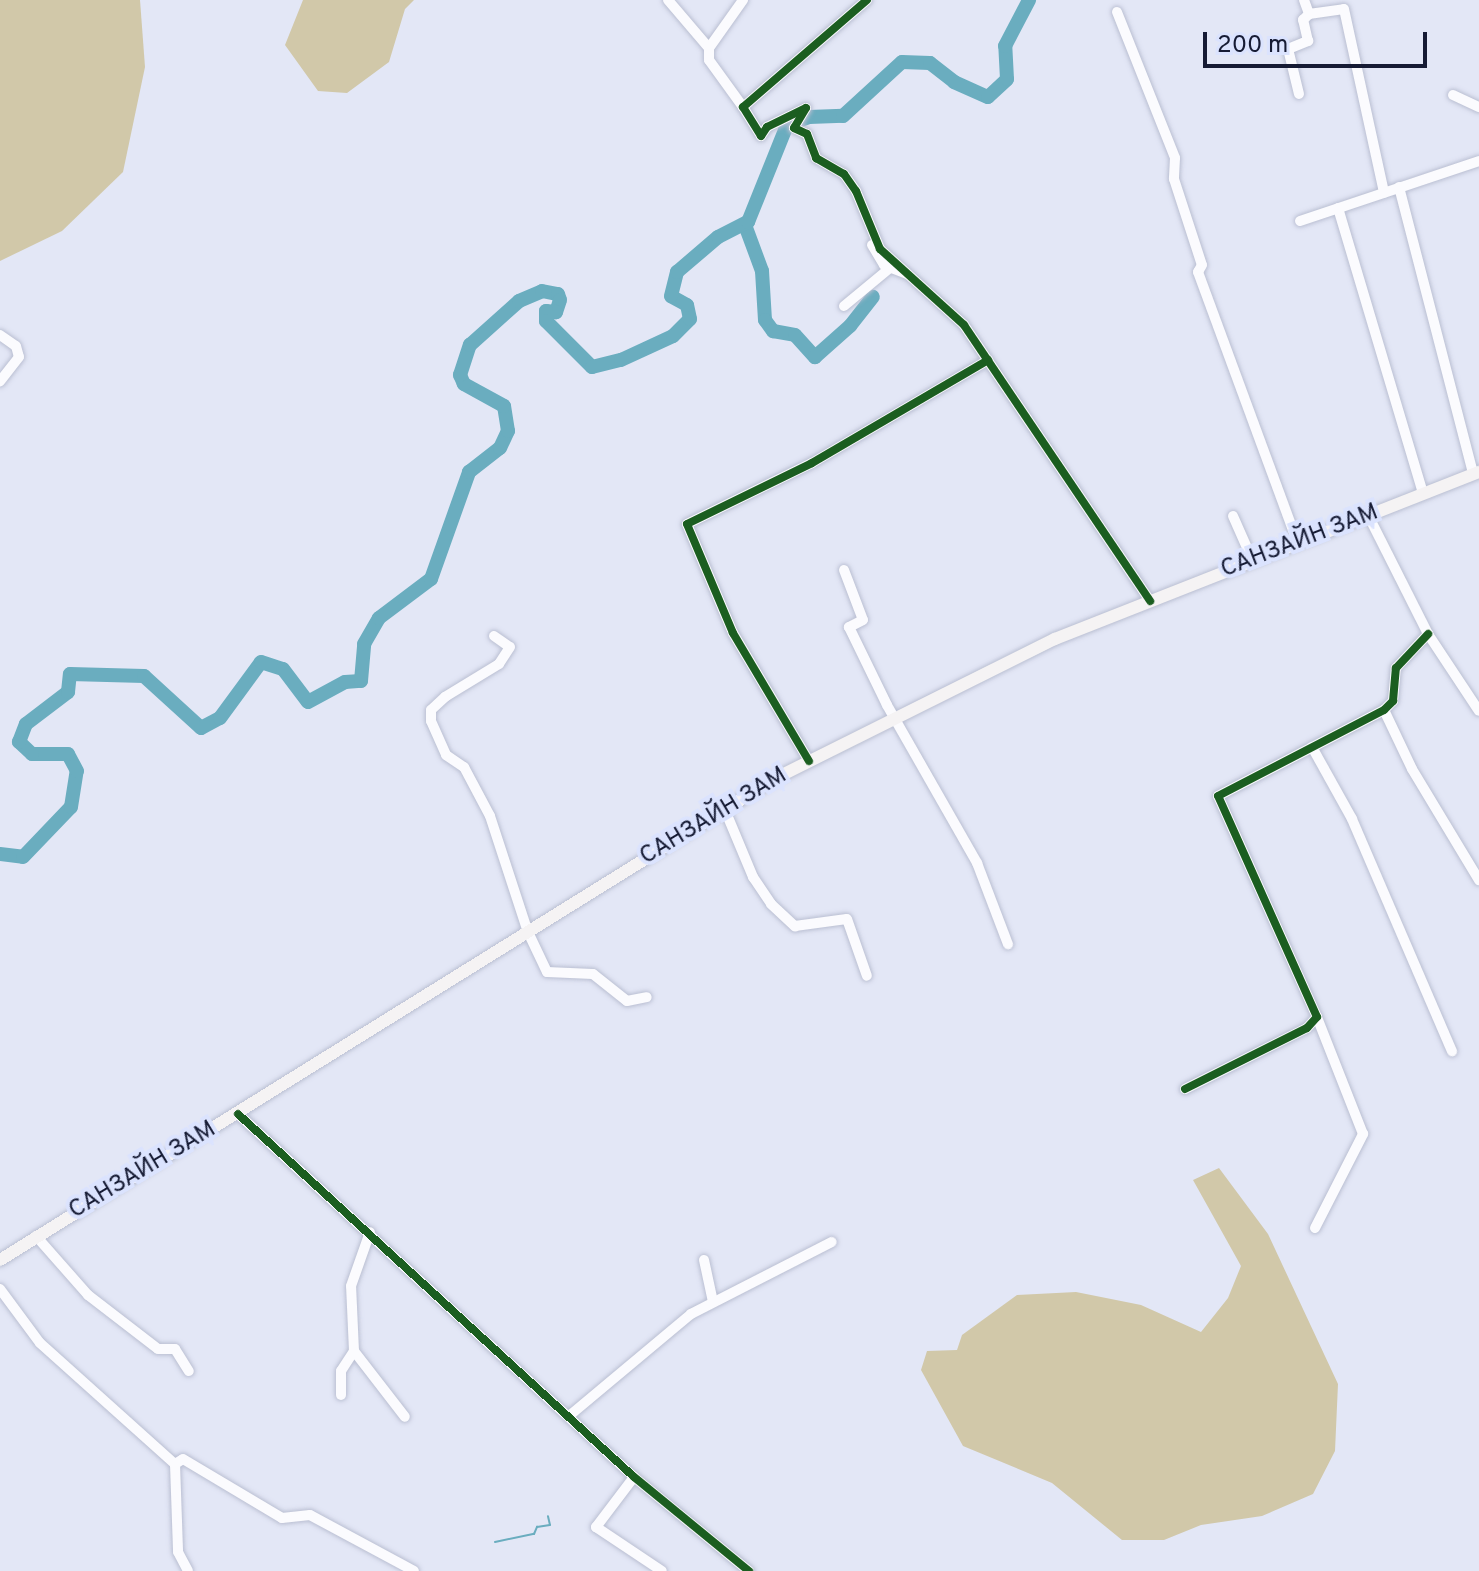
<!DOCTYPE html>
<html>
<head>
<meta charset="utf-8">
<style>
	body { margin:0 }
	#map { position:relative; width:1479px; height:1571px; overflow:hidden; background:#e3e7f6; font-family:Overpass,sans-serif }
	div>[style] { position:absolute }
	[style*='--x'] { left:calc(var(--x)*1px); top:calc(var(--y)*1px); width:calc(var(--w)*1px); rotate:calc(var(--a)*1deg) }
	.forest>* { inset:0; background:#d1c8a9 }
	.stream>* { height:2px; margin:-1px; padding:0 1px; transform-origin:1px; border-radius:1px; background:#6aadbf }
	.river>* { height:14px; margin:-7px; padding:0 7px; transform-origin:7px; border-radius:7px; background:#6aadbf }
	.roads { filter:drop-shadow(0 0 2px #babfd2) drop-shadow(0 0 2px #babfd2) }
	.minor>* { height:10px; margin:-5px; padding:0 5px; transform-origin:5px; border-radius:5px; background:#fbfbfe }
	.major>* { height:12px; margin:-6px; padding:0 6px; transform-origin:6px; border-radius:6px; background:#f5f3f4 }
	.cycleway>* { height:8px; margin:-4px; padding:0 4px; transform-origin:4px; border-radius:4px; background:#1b5e20 }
	span { translate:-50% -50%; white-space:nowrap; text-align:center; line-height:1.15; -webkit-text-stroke:8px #dbe3fe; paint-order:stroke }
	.street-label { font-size:24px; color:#161b34 }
	.scale { position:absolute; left:1203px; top:32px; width:224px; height:36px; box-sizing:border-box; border:4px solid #161b34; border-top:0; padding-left:10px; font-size:24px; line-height:28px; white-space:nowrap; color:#161b34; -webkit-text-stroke:6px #dbe3fe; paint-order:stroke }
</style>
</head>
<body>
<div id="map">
	<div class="forest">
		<div style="clip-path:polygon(0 0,140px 0,145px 67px,123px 172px,62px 231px,0 261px)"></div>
		<div style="clip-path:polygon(303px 0,414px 0,405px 9px,389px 62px,347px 93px,318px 91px,285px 45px)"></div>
		<div style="clip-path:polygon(1219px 1168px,1268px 1234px,1338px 1384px,1335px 1451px,1313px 1494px,1262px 1516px,1201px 1525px,1164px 1540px,1122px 1540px,1052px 1483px,963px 1446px,921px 1370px,927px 1351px,957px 1350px,962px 1335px,1017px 1295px,1076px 1292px,1141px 1305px,1201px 1332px,1228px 1298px,1241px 1266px,1193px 1180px)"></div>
	</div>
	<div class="stream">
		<div style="--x:495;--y:1542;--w:40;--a:-12"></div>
		<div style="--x:534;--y:1534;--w:8;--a:-67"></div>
		<div style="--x:537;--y:1527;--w:13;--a:-9"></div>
		<div style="--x:550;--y:1525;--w:9;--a:-103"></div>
	</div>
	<div class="river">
		<div style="--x:745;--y:225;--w:49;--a:69.7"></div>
		<div style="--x:762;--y:271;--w:49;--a:86.5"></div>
		<div style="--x:765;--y:320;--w:14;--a:54"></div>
		<div style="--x:773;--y:331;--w:22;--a:10"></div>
		<div style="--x:795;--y:335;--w:30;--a:48"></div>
		<div style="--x:815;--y:357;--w:47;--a:-41.5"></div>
		<div style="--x:850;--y:326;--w:37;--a:-52"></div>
		<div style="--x:0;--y:854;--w:23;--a:7"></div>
		<div style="--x:23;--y:857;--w:69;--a:-46.2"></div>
		<div style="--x:71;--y:807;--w:36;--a:-81"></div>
		<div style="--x:77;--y:771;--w:19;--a:-118"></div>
		<div style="--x:68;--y:754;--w:36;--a:180"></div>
		<div style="--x:32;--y:754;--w:18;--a:-137"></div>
		<div style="--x:19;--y:742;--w:19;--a:-69"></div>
		<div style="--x:26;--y:724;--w:53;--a:-37.3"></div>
		<div style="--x:68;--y:692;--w:18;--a:-84"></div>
		<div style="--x:70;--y:674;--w:74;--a:1.5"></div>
		<div style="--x:144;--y:676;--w:77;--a:42.4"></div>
		<div style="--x:201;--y:728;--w:21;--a:-28"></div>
		<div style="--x:220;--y:718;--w:69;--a:-53.8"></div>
		<div style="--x:261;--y:662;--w:23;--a:18"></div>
		<div style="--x:283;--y:669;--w:41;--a:52.9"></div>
		<div style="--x:308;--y:702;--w:42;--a:-28.4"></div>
		<div style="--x:345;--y:682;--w:16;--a:-4"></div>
		<div style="--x:361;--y:681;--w:37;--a:-85"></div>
		<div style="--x:364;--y:644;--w:30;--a:-60"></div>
		<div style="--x:379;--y:618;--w:65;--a:-36.9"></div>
		<div style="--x:431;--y:579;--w:114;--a:-70.4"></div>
		<div style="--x:469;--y:472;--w:39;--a:-38"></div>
		<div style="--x:500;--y:448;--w:19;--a:-65"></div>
		<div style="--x:508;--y:431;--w:25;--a:-99"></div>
		<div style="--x:504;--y:406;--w:46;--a:-151.2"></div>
		<div style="--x:464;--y:384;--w:10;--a:-114"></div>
		<div style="--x:460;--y:375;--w:32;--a:-72"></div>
		<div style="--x:470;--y:345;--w:66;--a:-41.9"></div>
		<div style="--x:519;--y:301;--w:25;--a:-23"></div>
		<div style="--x:542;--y:291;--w:16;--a:11"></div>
		<div style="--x:558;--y:294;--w:6;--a:72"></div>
		<div style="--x:560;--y:300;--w:13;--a:108"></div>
		<div style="--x:556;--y:312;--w:10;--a:-174"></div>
		<div style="--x:546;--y:311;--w:10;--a:90"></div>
		<div style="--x:546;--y:321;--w:65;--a:45"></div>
		<div style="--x:592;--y:367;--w:30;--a:-14"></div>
		<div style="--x:621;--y:360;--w:57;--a:-24.8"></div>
		<div style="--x:673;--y:336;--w:24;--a:-45"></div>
		<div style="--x:690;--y:319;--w:14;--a:-102"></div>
		<div style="--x:687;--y:305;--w:18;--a:-151"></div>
		<div style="--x:671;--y:296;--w:25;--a:-76"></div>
		<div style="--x:677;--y:272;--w:54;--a:-40.5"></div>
		<div style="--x:718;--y:237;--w:34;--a:-27"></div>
		<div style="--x:748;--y:222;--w:105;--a:-68.1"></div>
		<div style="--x:787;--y:125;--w:23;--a:-20"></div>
		<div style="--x:809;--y:117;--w:34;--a:-2"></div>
		<div style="--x:843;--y:116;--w:80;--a:-42.5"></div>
		<div style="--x:902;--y:62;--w:28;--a:2"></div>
		<div style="--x:930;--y:63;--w:31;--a:38"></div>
		<div style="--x:954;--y:82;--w:37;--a:24"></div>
		<div style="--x:988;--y:97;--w:26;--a:-43"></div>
		<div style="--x:1007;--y:79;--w:33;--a:-93"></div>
		<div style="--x:1005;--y:46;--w:52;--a:-62.4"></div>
	</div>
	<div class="roads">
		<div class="minor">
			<div style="--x:668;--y:0;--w:63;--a:49.5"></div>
			<div style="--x:867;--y:0;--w:164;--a:139.2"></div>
			<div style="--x:743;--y:107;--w:34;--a:58"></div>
			<div style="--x:761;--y:136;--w:11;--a:-56"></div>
			<div style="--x:767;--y:127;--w:43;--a:-26"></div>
			<div style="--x:806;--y:108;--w:23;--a:121"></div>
			<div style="--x:794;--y:128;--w:14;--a:25"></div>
			<div style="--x:807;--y:134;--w:26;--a:69"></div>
			<div style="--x:816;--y:158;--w:32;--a:30"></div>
			<div style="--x:844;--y:174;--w:21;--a:55"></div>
			<div style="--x:856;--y:191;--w:63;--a:67.5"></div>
			<div style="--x:880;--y:249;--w:113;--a:42.1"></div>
			<div style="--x:964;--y:325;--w:333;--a:56"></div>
			<div style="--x:1304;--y:0;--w:15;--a:70"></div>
			<div style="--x:1309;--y:14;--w:35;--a:-8"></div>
			<div style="--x:1344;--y:9;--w:188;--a:77.7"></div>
			<div style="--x:1117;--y:12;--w:157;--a:68.3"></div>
			<div style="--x:1175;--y:158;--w:21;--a:93"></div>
			<div style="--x:1174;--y:179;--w:90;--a:72"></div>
			<div style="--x:1202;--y:265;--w:8;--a:120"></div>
			<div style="--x:1198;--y:272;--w:287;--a:69.8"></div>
			<div style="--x:1299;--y:94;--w:46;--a:-103.7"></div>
			<div style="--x:1288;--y:49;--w:22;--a:-22"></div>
			<div style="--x:1308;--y:41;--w:22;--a:-103"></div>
			<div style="--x:1303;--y:20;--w:8;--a:-45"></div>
			<div style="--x:1453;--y:95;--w:29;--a:25"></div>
			<div style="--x:743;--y:107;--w:58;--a:-125.9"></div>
			<div style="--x:709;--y:60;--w:12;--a:-90"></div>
			<div style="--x:709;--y:48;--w:59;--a:-54.7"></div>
			<div style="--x:1399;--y:187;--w:296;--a:75.5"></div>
			<div style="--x:1338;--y:208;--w:298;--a:73.4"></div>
			<div style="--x:1300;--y:221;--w:189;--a:-18.5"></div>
			<div style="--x:872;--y:245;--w:23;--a:59"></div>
			<div style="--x:884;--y:265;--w:25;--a:21"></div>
			<div style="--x:844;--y:306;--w:60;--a:-39.6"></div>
			<div style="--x:0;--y:335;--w:19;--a:35"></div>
			<div style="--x:16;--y:346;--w:11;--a:75"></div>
			<div style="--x:19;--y:357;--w:31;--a:128"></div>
			<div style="--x:1368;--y:515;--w:133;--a:63.2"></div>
			<div style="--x:1428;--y:634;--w:92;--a:56.5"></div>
			<div style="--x:1233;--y:516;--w:47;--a:66.2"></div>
			<div style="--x:844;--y:570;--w:53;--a:69.2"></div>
			<div style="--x:863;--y:620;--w:16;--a:153"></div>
			<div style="--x:849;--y:627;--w:87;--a:64"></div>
			<div style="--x:887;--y:705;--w:182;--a:60.3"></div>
			<div style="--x:977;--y:863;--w:87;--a:69.1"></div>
			<div style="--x:494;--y:636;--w:19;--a:35"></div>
			<div style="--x:510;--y:647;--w:20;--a:123"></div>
			<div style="--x:499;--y:664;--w:63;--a:148.6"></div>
			<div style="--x:445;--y:697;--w:19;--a:137"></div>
			<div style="--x:431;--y:710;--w:11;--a:90"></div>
			<div style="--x:431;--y:721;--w:37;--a:66"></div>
			<div style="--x:446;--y:755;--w:22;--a:34"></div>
			<div style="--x:464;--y:767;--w:55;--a:62"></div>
			<div style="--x:490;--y:816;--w:122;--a:71.9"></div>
			<div style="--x:528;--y:932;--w:44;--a:64.6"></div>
			<div style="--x:547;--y:972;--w:46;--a:2.5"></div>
			<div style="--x:593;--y:974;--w:43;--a:38.5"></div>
			<div style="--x:627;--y:1001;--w:20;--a:-11"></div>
			<div style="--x:1384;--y:710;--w:65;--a:64.6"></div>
			<div style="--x:1412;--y:769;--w:130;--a:58.9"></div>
			<div style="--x:1312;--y:747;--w:82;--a:60.9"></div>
			<div style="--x:1352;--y:819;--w:253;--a:66.7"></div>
			<div style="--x:809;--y:761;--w:149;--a:-120.7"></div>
			<div style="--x:733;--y:633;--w:118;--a:-112.9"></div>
			<div style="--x:687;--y:524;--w:139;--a:-26"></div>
			<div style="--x:812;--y:463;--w:204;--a:-30.3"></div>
			<div style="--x:725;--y:810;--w:73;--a:67.3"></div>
			<div style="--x:753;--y:877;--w:32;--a:56"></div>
			<div style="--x:771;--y:904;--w:33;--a:43"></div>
			<div style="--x:795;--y:926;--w:52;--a:-7.7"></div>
			<div style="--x:847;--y:919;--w:60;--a:70.7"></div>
			<div style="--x:1185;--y:1089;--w:136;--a:-26.6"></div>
			<div style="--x:1307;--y:1028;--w:15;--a:-48"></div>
			<div style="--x:1317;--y:1017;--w:242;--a:-114.1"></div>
			<div style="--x:1218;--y:796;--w:187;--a:-27.4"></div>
			<div style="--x:1384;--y:710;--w:13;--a:-45"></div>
			<div style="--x:1393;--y:701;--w:33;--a:-85"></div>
			<div style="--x:1396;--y:668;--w:47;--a:-46.7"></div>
			<div style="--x:238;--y:1114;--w:537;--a:42.51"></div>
			<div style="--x:634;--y:1477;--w:149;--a:39.3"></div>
			<div style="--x:1315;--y:1228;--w:106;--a:-62.9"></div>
			<div style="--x:1363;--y:1134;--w:126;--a:-111.5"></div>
			<div style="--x:36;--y:1236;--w:79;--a:48.6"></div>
			<div style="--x:88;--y:1295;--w:88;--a:37.6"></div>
			<div style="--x:158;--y:1349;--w:17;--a:0"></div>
			<div style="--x:175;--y:1349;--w:26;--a:58"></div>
			<div style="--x:704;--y:1260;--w:43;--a:77.9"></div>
			<div style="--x:0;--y:1289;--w:67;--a:53.5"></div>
			<div style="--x:40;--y:1343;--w:181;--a:41.9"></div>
			<div style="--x:175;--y:1464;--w:88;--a:88"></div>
			<div style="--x:178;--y:1552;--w:21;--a:62"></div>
			<div style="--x:354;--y:1351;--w:83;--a:52.3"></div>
			<div style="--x:341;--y:1395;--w:24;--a:-90"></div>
			<div style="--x:341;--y:1371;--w:24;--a:-57"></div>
			<div style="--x:354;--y:1351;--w:65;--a:-92.6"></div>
			<div style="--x:351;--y:1286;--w:57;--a:-70.6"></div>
			<div style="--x:569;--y:1416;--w:159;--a:-39.9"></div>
			<div style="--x:691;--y:1314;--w:158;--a:-27.1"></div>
			<div style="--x:175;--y:1464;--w:9;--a:-32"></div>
			<div style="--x:183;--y:1459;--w:115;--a:30.8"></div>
			<div style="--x:282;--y:1518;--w:28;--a:-6"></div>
			<div style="--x:310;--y:1515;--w:118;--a:28.3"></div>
			<div style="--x:634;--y:1477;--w:63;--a:127.2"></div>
			<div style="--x:596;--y:1527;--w:79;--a:33.7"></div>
		</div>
		<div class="major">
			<div style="--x:0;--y:1260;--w:911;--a:-31.86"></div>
			<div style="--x:774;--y:779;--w:314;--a:-26.5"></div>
			<div style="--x:1055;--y:639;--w:456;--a:-21.5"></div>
		</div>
	</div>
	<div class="cycleway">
		<div style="--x:867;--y:0;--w:164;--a:139.2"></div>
		<div style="--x:743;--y:107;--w:34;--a:58"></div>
		<div style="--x:761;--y:136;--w:11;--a:-56"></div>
		<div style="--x:767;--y:127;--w:43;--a:-26"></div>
		<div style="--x:806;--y:108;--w:23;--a:121"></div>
		<div style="--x:794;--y:128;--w:14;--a:25"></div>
		<div style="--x:807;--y:134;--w:26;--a:69"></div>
		<div style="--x:816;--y:158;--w:32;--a:30"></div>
		<div style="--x:844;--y:174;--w:21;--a:55"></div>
		<div style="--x:856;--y:191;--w:63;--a:67.5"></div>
		<div style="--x:880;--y:249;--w:113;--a:42.1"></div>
		<div style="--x:964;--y:325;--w:333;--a:56"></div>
		<div style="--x:809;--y:761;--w:149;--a:-120.7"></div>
		<div style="--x:733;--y:633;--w:118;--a:-112.9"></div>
		<div style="--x:687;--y:524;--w:139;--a:-26"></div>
		<div style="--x:812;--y:463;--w:204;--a:-30.3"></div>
		<div style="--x:1185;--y:1089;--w:136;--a:-26.6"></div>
		<div style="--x:1307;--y:1028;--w:15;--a:-48"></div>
		<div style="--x:1317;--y:1017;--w:242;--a:-114.1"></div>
		<div style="--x:1218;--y:796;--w:187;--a:-27.4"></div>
		<div style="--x:1384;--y:710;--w:13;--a:-45"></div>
		<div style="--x:1393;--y:701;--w:33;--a:-85"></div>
		<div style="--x:1396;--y:668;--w:47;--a:-46.7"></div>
		<div style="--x:238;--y:1114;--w:537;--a:42.51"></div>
		<div style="--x:634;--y:1477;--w:149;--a:39.3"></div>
	</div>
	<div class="street-label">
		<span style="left:1300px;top:542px;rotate:-21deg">САНЗАЙН ЗАМ</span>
		<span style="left:714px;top:817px;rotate:-31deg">САНЗАЙН ЗАМ</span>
		<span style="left:143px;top:1171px;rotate:-31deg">САНЗАЙН ЗАМ</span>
	</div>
	<div class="scale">200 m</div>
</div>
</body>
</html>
